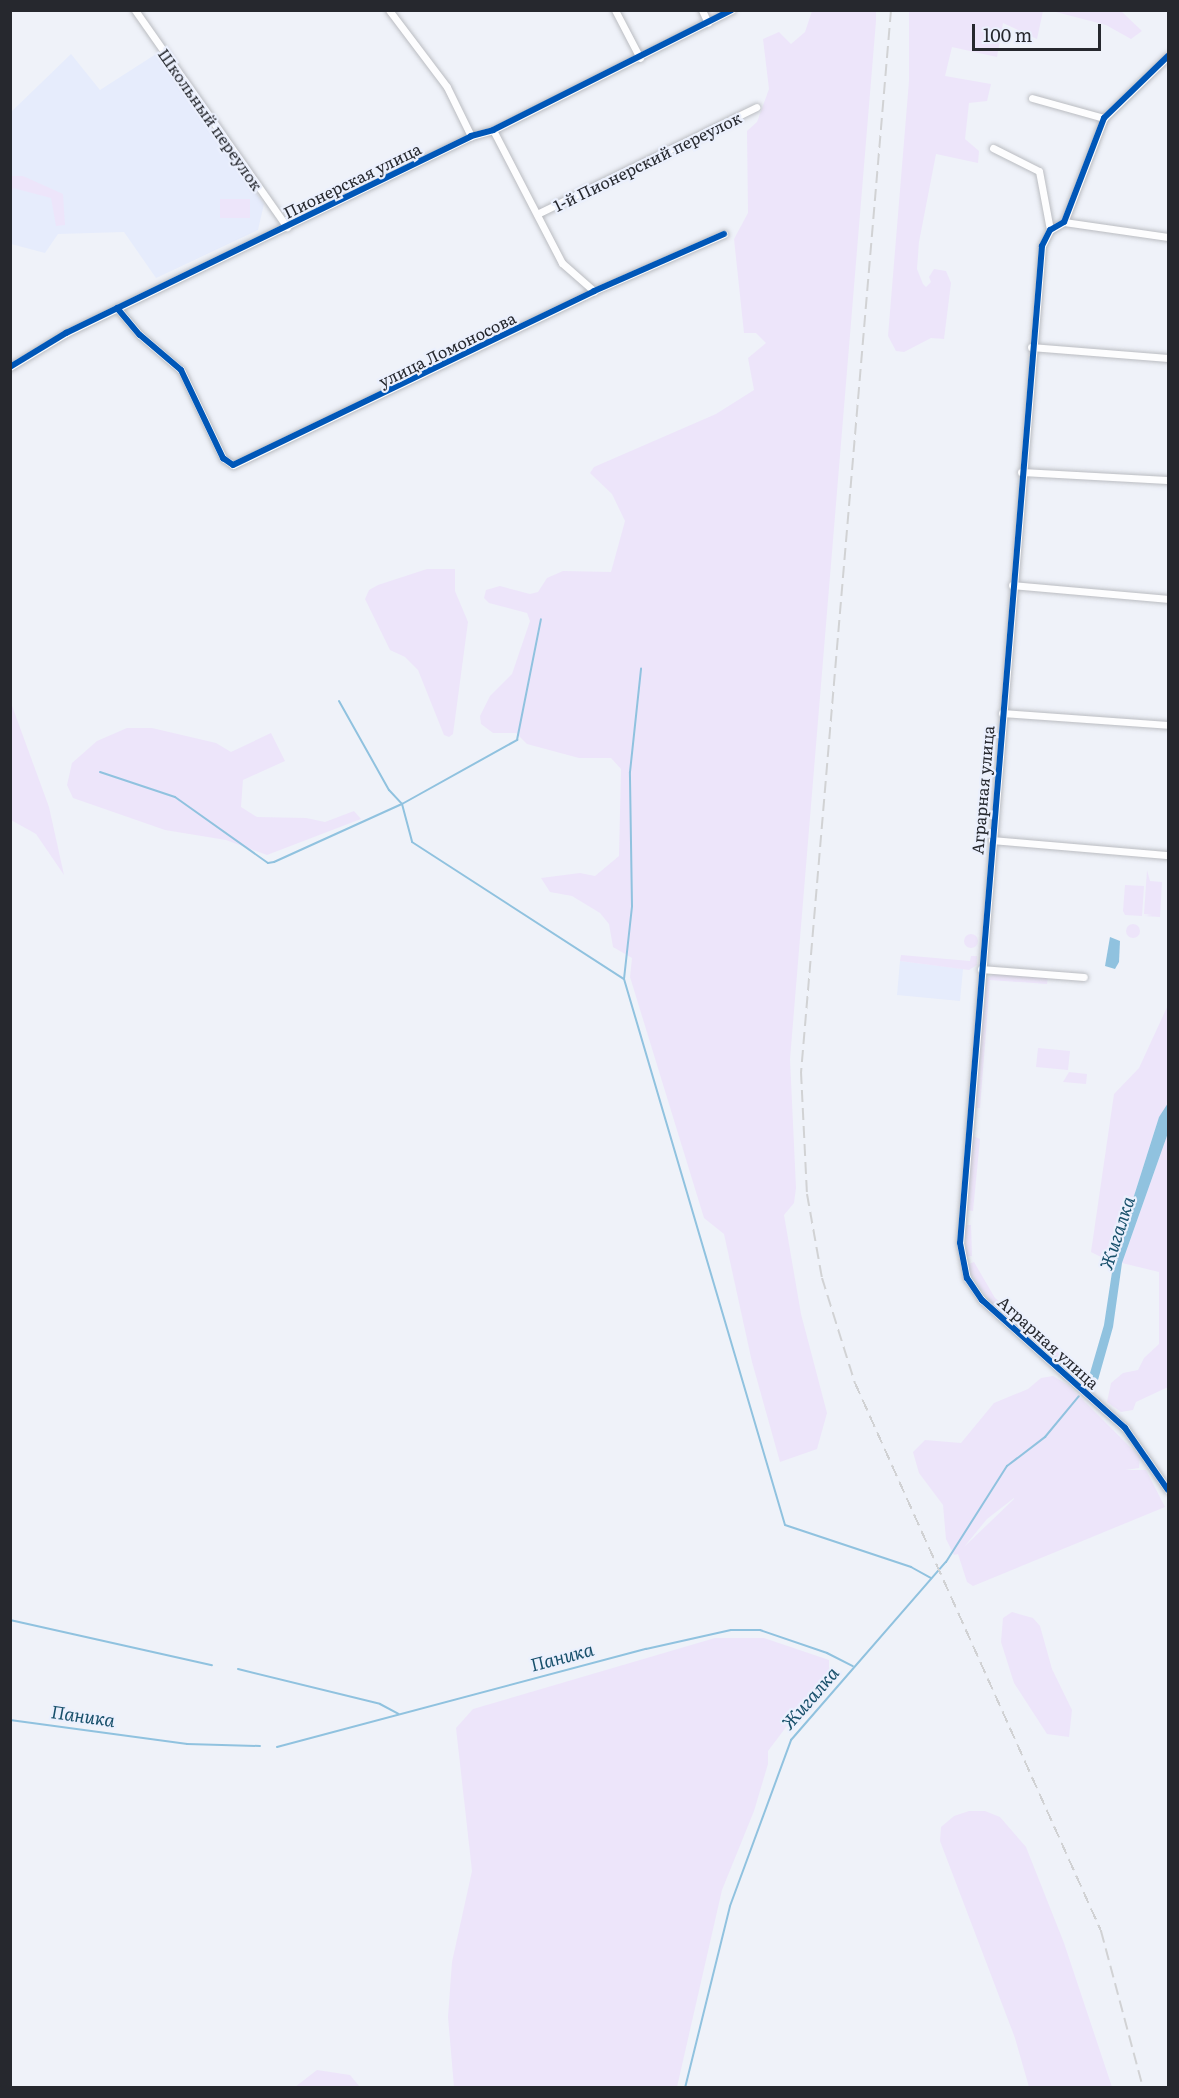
<!DOCTYPE html>
<html>
<head>
<meta charset="utf-8">
<style>
	body { margin:0 }
	#map { position:relative; width:1179px; height:2098px; overflow:hidden; background:#eff2f9; font-family:Literata,serif }
	div>[style] { position:absolute }
	[style*='--x'] { left:calc(var(--x)*1px); top:calc(var(--y)*1px); width:calc(var(--w)*1px); rotate:calc(var(--a)*1deg) }
	.built>* { inset:0; background:#e6ecfc }
	.green>* { inset:0; background:#ede5fa }
	.round { border-radius:50% }
	.water>* { inset:0; background:#90c2df }
	.stream>* { height:2px; margin:-1px; padding:0 1px; transform-origin:1px; border-radius:1px; background:#90c2df }
	.roads { filter:drop-shadow(0 0 2px #babcc1) drop-shadow(0 0 2px #babcc1) }
	.street>* { height:7px; margin:-3.5px; padding:0 3.5px; transform-origin:3.5px; border-radius:3.5px; background:#fdfdfe }
	.rail>* { height:2px; margin-top:-1px; transform-origin:0; background:repeating-linear-gradient(90deg,#d1d2d4 0 12px,transparent 0 18px) }
	.cycleway>* { height:6px; margin:-3px; padding:0 3px; transform-origin:3px; border-radius:3px; background:#0057b8 }
	span { translate:-50% -50%; white-space:nowrap; text-align:center; line-height:1.15; -webkit-text-stroke:4.5px #ebf0fd; paint-order:stroke }
	.street-label { font-size:16px; color:#26282e }
	.water-label { font-size:18px; color:#18506b; font-style:italic }
	.frame { position:absolute; inset:0; border:12px solid #26282e; pointer-events:none }
	.scale { position:absolute; left:972px; top:24px; width:129px; height:27px; box-sizing:border-box; border:3px solid #26282e; border-top:0; padding-left:8px; font-size:18px; line-height:21px; white-space:nowrap; color:#26282e; -webkit-text-stroke:4px #ebf0fd; paint-order:stroke }
</style>
</head>
<body>
<div id="map">
	<div class="built">
		<div style="clip-path:polygon(71px 54px,100px 90px,156px 54px,264px 204px,258px 230px,156px 278px,124px 232px,58px 234px,45px 253px,11px 244px,10px 113px)"></div>
		<div style="clip-path:polygon(900px 961px,963px 969px,960px 1001px,897px 995px)"></div>
	</div>
	<div class="green">
		<div style="clip-path:polygon(812px 11px,876px 11px,876px 21px,790px 1059px,796px 1188px,794px 1203px,784px 1215px,801px 1314px,827px 1413px,817px 1449px,780px 1462px,752px 1362px,724px 1234px,704px 1218px,630px 977px,632px 958px,613px 947px,609px 924px,600px 913px,572px 896px,550px 892px,541px 878px,580px 873px,595px 876px,619px 856px,621px 769px,611px 758px,579px 758px,527px 744px,516px 733px,493px 733px,481px 724px,480px 716px,490px 696px,512px 674px,530px 621px,527px 613px,489px 603px,484px 598px,486px 590px,500px 586px,530px 594px,538px 592px,547px 578px,563px 571px,611px 572px,625px 521px,612px 494px,590px 473px,594px 467px,716px 414px,754px 390px,748px 358px,766px 343px,756px 333px,744px 333px,734px 239px,748px 213px,747px 131px,757px 122px,769px 89px,763px 39px,779px 32px,791px 44px,805px 32px)"></div>
		<div style="clip-path:polygon(909px 11px,1043px 11px,1037px 39px,1003px 23px,997px 57px,952px 47px,945px 76px,991px 84px,987px 101px,969px 103px,965px 139px,979px 151px,978px 163px,936px 154px,919px 242px,917px 269px,923px 284px,926px 287px,931px 282px,929px 277px,934px 269px,946px 271px,951px 283px,944px 339px,931px 338px,904px 352px,896px 351px,888px 336px,909px 81px)"></div>
		<div style="clip-path:polygon(1052px 11px,1121px 11px,1142px 31px,1131px 39px,1106px 25px)"></div>
		<div style="clip-path:polygon(11px 176px,23px 176px,63px 194px,65px 225px,56px 226px,51px 198px,13px 188px,11px 197px)"></div>
		<div style="clip-path:polygon(220px 199px,250px 199px,250px 218px,220px 218px)"></div>
		<div style="clip-path:polygon(427px 569px,455px 569px,455px 591px,468px 622px,453px 734px,449px 737px,444px 735px,418px 670px,405px 657px,390px 650px,365px 599px,369px 590px,378px 585px)"></div>
		<div style="clip-path:polygon(11px 703px,49px 807px,64px 875px,36px 834px,11px 820px)"></div>
		<div style="clip-path:polygon(127px 728px,152px 728px,216px 743px,231px 752px,271px 733px,285px 761px,243px 780px,241px 807px,257px 817px,306px 818px,325px 822px,354px 811px,361px 819px,267px 855px,226px 840px,165px 830px,73px 798px,67px 785px,72px 763px,97px 741px)"></div>
		<div style="clip-path:polygon(1147px 870px,1150px 881px,1162px 882px,1160px 917px,1144px 916px,1152px 915px,1144px 914px)"></div>
		<div style="clip-path:polygon(1125px 885px,1144px 886px,1142px 916px,1125px 915px,1123px 911px)"></div>
		<div class="round" style="left:1126px;top:924px;width:14px;height:14px"></div>
		<div class="round" style="left:964px;top:934px;width:14px;height:14px"></div>
		<div style="clip-path:polygon(901px 955px,970px 961px,971px 956px,977px 956px,977px 965px,969px 970px,900px 961px)"></div>
		<div style="clip-path:polygon(994px 974px,1048px 977px,1047px 984px,990px 980px,980px 1108px,975px 1108px,986px 979px)"></div>
		<div style="clip-path:polygon(1168px 1005px,1168px 1103px,1159px 1117px,1114px 1259px,1103px 1258px,1091px 1252px,1114px 1094px,1139px 1068px)"></div>
		<div style="clip-path:polygon(1038px 1048px,1070px 1051px,1068px 1070px,1036px 1067px)"></div>
		<div style="clip-path:polygon(1069px 1072px,1087px 1074px,1086px 1084px,1063px 1082px)"></div>
		<div style="clip-path:polygon(1168px 1133px,1168px 1387px,1136px 1402px,1133px 1410px,1121px 1412px,1107px 1402px,1111px 1383px,1123px 1373px,1138px 1370px,1144px 1358px,1159px 1344px,1159px 1272px,1122px 1263px)"></div>
		<div style="clip-path:polygon(973px 1136px,980px 1139px,973px 1211px,966px 1210px)"></div>
		<div style="clip-path:polygon(965px 1225px,971px 1225px,972px 1256px,965px 1257px)"></div>
		<div style="clip-path:polygon(974px 1262px,995px 1298px,1063px 1352px,1055px 1358px,993px 1306px,971px 1274px,967px 1265px)"></div>
		<div style="clip-path:polygon(evenodd,1053px 1376px,1068px 1385px,1140px 1457px,1139px 1468px,1125px 1470px,1146px 1470px,1165px 1507px,973px 1586px,967px 1582px,958px 1554px,954px 1555px,946px 1539px,943px 1505px,919px 1473px,913px 1452px,925px 1440px,961px 1443px,994px 1403px,1028px 1389px,1041px 1378px,1053px 1376px,1014px 1498px,1014px 1499px,964px 1547px,987px 1519px,1014px 1498px)"></div>
		<div style="clip-path:polygon(1012px 1612px,1033px 1618px,1040px 1626px,1052px 1669px,1072px 1710px,1069px 1737px,1047px 1734px,1014px 1683px,1001px 1642px,1003px 1618px)"></div>
		<div style="clip-path:polygon(715px 1638px,764px 1638px,829px 1660px,829px 1670px,768px 1751px,768px 1764px,754px 1811px,722px 1890px,677px 2087px,454px 2087px,448px 2017px,452px 1962px,472px 1871px,456px 1728px,473px 1709px)"></div>
		<div style="clip-path:polygon(969px 1811px,985px 1811px,1000px 1817px,1026px 1847px,1064px 1943px,1112px 2087px,1029px 2087px,1015px 2038px,940px 1841px,941px 1827px,954px 1816px)"></div>
		<div style="clip-path:polygon(317px 2070px,350px 2075px,360px 2087px,295px 2087px)"></div>
	</div>
	<div class="water">
		<div style="clip-path:polygon(1110px 937px,1120px 941px,1119px 962px,1115px 969px,1105px 966px)"></div>
		<div style="clip-path:polygon(1168px 1103px,1168px 1133px,1122px 1263px,1113px 1327px,1098px 1380px,1090px 1373px,1104px 1325px,1114px 1259px,1159px 1117px)"></div>
	</div>
	<div class="stream">
		<div style="--x:339;--y:701;--w:102;--a:60.7"></div>
		<div style="--x:389;--y:790;--w:19;--a:47"></div>
		<div style="--x:402;--y:804;--w:39;--a:75"></div>
		<div style="--x:412;--y:842;--w:252;--a:32.9"></div>
		<div style="--x:624;--y:979;--w:569;--a:73.57"></div>
		<div style="--x:785;--y:1525;--w:133;--a:18.4"></div>
		<div style="--x:911;--y:1567;--w:23;--a:29"></div>
		<div style="--x:100;--y:772;--w:79;--a:18.4"></div>
		<div style="--x:175;--y:797;--w:114;--a:35.4"></div>
		<div style="--x:268;--y:863;--w:6;--a:-9"></div>
		<div style="--x:274;--y:862;--w:141;--a:-24.4"></div>
		<div style="--x:402;--y:804;--w:132;--a:-29.1"></div>
		<div style="--x:517;--y:740;--w:123;--a:-78.8"></div>
		<div style="--x:624;--y:979;--w:73;--a:-83.7"></div>
		<div style="--x:632;--y:906;--w:134;--a:-90.9"></div>
		<div style="--x:630;--y:772;--w:104;--a:-83.9"></div>
		<div style="--x:1089;--y:1387;--w:12;--a:-66"></div>
		<div style="--x:10;--y:1620;--w:207;--a:12.6"></div>
		<div style="--x:238;--y:1669;--w:146;--a:13.8"></div>
		<div style="--x:380;--y:1704;--w:21;--a:28"></div>
		<div style="--x:10;--y:1720;--w:179;--a:7.7"></div>
		<div style="--x:187;--y:1744;--w:73;--a:1.6"></div>
		<div style="--x:277;--y:1747;--w:382;--a:-14.9"></div>
		<div style="--x:646;--y:1649;--w:87;--a:-12.6"></div>
		<div style="--x:731;--y:1630;--w:29;--a:0"></div>
		<div style="--x:760;--y:1630;--w:71;--a:18.9"></div>
		<div style="--x:827;--y:1653;--w:29;--a:27"></div>
		<div style="--x:685;--y:2088;--w:187;--a:-76.1"></div>
		<div style="--x:730;--y:1906;--w:177;--a:-69.8"></div>
		<div style="--x:791;--y:1740;--w:236;--a:-49"></div>
		<div style="--x:946;--y:1562;--w:114;--a:-57.6"></div>
		<div style="--x:1007;--y:1466;--w:48;--a:-37.3"></div>
		<div style="--x:1045;--y:1437;--w:53;--a:-50.3"></div>
	</div>
	<div class="roads">
		<div class="street">
			<div style="--x:135;--y:10;--w:265;--a:55"></div>
			<div style="--x:389;--y:10;--w:96;--a:53"></div>
			<div style="--x:447;--y:87;--w:55;--a:63.9"></div>
			<div style="--x:615;--y:10;--w:54;--a:62.5"></div>
			<div style="--x:702;--y:10;--w:14;--a:65"></div>
			<div style="--x:1168;--y:56;--w:89;--a:135.9"></div>
			<div style="--x:1104;--y:118;--w:111;--a:111"></div>
			<div style="--x:1064;--y:222;--w:16;--a:150"></div>
			<div style="--x:1050;--y:230;--w:18;--a:117"></div>
			<div style="--x:1042;--y:246;--w:1000;--a:94.7"></div>
			<div style="--x:960;--y:1243;--w:36;--a:79"></div>
			<div style="--x:967;--y:1278;--w:27;--a:56"></div>
			<div style="--x:982;--y:1300;--w:192;--a:41.8"></div>
			<div style="--x:1125;--y:1428;--w:75;--a:55.3"></div>
			<div style="--x:1032;--y:98;--w:75;--a:15.5"></div>
			<div style="--x:493;--y:130;--w:150;--a:62.6"></div>
			<div style="--x:562;--y:263;--w:43;--a:41.2"></div>
			<div style="--x:993;--y:148;--w:51;--a:26.6"></div>
			<div style="--x:1039;--y:171;--w:60;--a:79.4"></div>
			<div style="--x:537;--y:214;--w:244;--a:-26"></div>
			<div style="--x:1064;--y:222;--w:105;--a:8.2"></div>
			<div style="--x:117;--y:308;--w:35;--a:50"></div>
			<div style="--x:140;--y:335;--w:54;--a:40.5"></div>
			<div style="--x:181;--y:370;--w:98;--a:64.5"></div>
			<div style="--x:223;--y:458;--w:12;--a:35"></div>
			<div style="--x:233;--y:465;--w:401;--a:-25.7"></div>
			<div style="--x:594;--y:291;--w:142;--a:-23.7"></div>
			<div style="--x:1031;--y:347;--w:137;--a:4.6"></div>
			<div style="--x:10;--y:367;--w:66;--a:-31.3"></div>
			<div style="--x:66;--y:333;--w:450;--a:-25.9"></div>
			<div style="--x:471;--y:136;--w:23;--a:-15"></div>
			<div style="--x:493;--y:130;--w:267;--a:-26.7"></div>
			<div style="--x:1021;--y:472;--w:147;--a:3.1"></div>
			<div style="--x:1012;--y:585;--w:157;--a:5.1"></div>
			<div style="--x:1002;--y:713;--w:166;--a:4.1"></div>
			<div style="--x:992;--y:840;--w:177;--a:4.9"></div>
			<div style="--x:981;--y:969;--w:103;--a:4.4"></div>
		</div>
	</div>
	<div class="rail">
		<div style="--x:891;--y:10;--w:1066;--a:94.84"></div>
		<div style="--x:801;--y:1072;--w:122;--a:87.2"></div>
		<div style="--x:807;--y:1194;--w:85;--a:79.9"></div>
		<div style="--x:822;--y:1278;--w:110;--a:72.6"></div>
		<div style="--x:855;--y:1383;--w:601;--a:65.82"></div>
		<div style="--x:1101;--y:1931;--w:163;--a:75"></div>
	</div>
	<div class="cycleway">
		<div style="--x:1168;--y:56;--w:89;--a:135.9"></div>
		<div style="--x:1104;--y:118;--w:111;--a:111"></div>
		<div style="--x:1064;--y:222;--w:16;--a:150"></div>
		<div style="--x:1050;--y:230;--w:18;--a:117"></div>
		<div style="--x:1042;--y:246;--w:1000;--a:94.7"></div>
		<div style="--x:960;--y:1243;--w:36;--a:79"></div>
		<div style="--x:967;--y:1278;--w:27;--a:56"></div>
		<div style="--x:982;--y:1300;--w:192;--a:41.8"></div>
		<div style="--x:1125;--y:1428;--w:75;--a:55.3"></div>
		<div style="--x:117;--y:308;--w:35;--a:50"></div>
		<div style="--x:140;--y:335;--w:54;--a:40.5"></div>
		<div style="--x:181;--y:370;--w:98;--a:64.5"></div>
		<div style="--x:223;--y:458;--w:12;--a:35"></div>
		<div style="--x:233;--y:465;--w:401;--a:-25.7"></div>
		<div style="--x:594;--y:291;--w:142;--a:-23.7"></div>
		<div style="--x:10;--y:367;--w:66;--a:-31.3"></div>
		<div style="--x:66;--y:333;--w:450;--a:-25.9"></div>
		<div style="--x:471;--y:136;--w:23;--a:-15"></div>
		<div style="--x:493;--y:130;--w:267;--a:-26.7"></div>
	</div>
	<div class="street-label">
		<span style="left:211px;top:119px;rotate:55deg">Школьный переулок</span>
		<span style="left:647px;top:161px;rotate:-26deg">1-й Пионерский переулок</span>
		<span style="left:352px;top:180px;rotate:-26deg">Пионерская улица</span>
		<span style="left:447px;top:349px;rotate:-26deg">улица Ломоносова</span>
		<span style="left:982px;top:790px;rotate:-85deg">Аграрная улица</span>
		<span style="left:1049px;top:1342px;rotate:42deg">Аграрная улица</span>
	</div>
	<div class="water-label">
		<span style="left:1117px;top:1233px;rotate:-72deg">Жигалка</span>
		<span style="left:562px;top:1657px;rotate:-15deg">Паника</span>
		<span style="left:810px;top:1698px;rotate:-49deg">Жигалка</span>
		<span style="left:83px;top:1716px;rotate:8deg">Паника</span>
	</div>
	<div class="frame"></div>
	<div class="scale">100 m</div>
</div>
</body>
</html>
